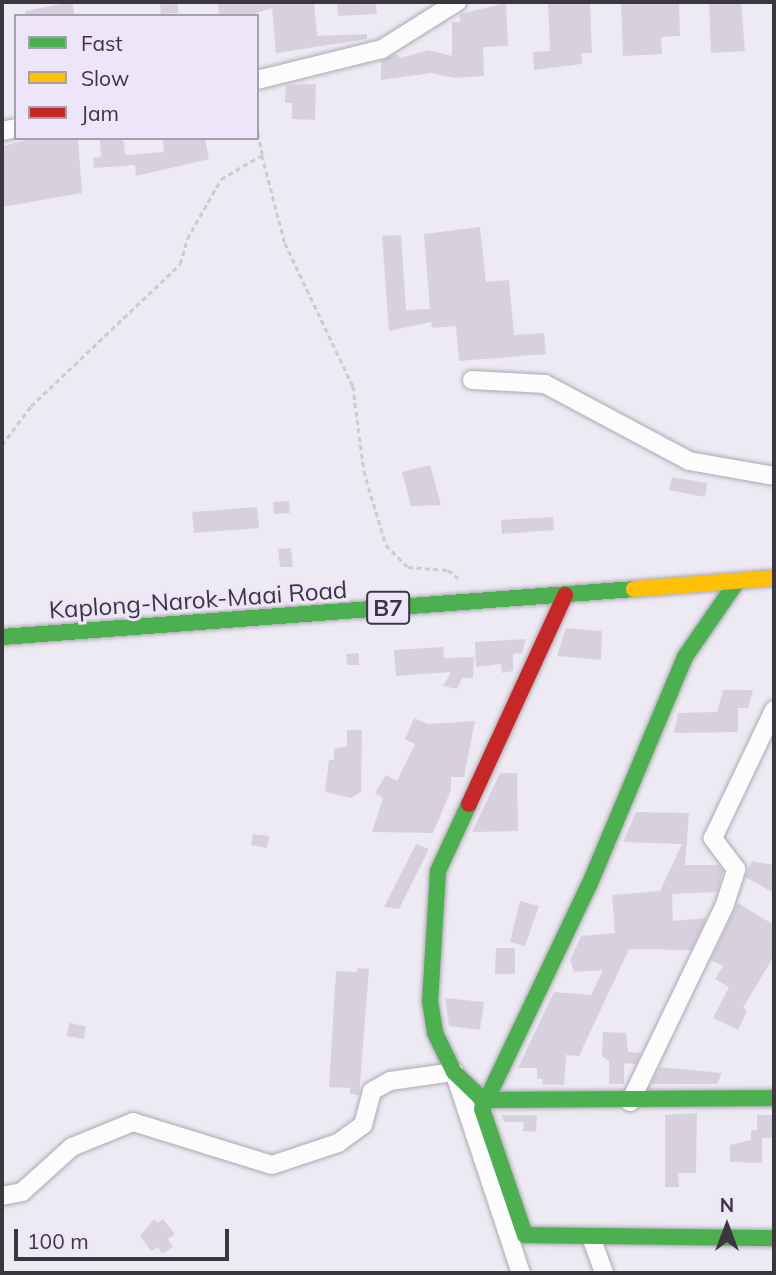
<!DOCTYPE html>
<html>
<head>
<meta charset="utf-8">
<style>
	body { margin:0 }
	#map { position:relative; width:776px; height:1275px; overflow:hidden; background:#eeeaf4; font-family:Mulish,sans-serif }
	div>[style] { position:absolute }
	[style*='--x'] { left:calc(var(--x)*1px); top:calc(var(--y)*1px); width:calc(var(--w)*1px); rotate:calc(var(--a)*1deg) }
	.building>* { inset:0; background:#d7d1df }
	.path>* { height:2.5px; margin-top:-1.25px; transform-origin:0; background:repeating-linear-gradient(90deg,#cccbcf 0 5px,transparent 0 8.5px) }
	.roads { filter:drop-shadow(0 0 2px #aba8b0) drop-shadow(0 0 2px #aba8b0) }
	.street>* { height:18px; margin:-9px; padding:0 9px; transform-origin:9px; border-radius:9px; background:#fcfcfd }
	.fast>* { height:16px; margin:-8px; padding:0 8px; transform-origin:8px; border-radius:8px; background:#4caf50 }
	.slow>* { height:16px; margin:-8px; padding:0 8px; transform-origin:8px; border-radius:8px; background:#ffc107 }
	.jam>* { height:16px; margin:-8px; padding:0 8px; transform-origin:8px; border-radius:8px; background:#c62828 }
	span { translate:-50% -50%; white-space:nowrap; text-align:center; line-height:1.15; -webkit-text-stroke:6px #ede5f9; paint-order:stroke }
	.shield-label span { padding:2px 5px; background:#ede5f9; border:2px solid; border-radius:5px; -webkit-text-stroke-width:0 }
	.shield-label { font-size:23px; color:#3a373f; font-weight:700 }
	.street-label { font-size:24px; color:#3a373f }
	.frame { position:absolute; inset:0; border:4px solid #3a373f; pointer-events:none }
	.legend { position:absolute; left:14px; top:14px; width:245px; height:126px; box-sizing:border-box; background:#ede5f9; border:2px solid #a59faf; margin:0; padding:9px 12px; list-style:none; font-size:21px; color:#3a373f }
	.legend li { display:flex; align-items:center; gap:14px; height:35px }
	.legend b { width:35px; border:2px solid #a59faf }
	.north { position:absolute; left:692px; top:1191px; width:70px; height:70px; -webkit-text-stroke:5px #ede5f9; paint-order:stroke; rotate:0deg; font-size:19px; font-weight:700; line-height:28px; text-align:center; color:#3a373f }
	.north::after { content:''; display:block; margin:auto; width:24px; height:32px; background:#3a373f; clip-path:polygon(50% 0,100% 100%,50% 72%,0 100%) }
	.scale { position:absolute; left:14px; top:1229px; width:215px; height:32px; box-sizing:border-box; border:4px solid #3a373f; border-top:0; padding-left:9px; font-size:21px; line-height:24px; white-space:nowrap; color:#3a373f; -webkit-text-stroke:5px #ede5f9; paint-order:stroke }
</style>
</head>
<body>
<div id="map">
	<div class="building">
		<div style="clip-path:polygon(72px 2px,75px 16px,26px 16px,25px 11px)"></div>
		<div style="clip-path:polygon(160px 2px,178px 2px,178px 13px,161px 14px)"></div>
		<div style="clip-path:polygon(240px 2px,314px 2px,317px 36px,367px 34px,367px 39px,276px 53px,272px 8px,250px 15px,219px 16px,218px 4px)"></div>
		<div style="clip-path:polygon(337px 2px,376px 2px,377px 14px,338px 16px)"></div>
		<div style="clip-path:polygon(548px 2px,590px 2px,592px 53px,581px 53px,582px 64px,534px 70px,533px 52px,550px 51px)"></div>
		<div style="clip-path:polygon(621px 2px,679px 2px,680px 36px,661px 37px,662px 54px,623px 56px)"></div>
		<div style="clip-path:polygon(709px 2px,741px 2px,745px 51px,711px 53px)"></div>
		<div style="clip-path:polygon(506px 3px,508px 46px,483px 47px,484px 76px,454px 78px,431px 73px,381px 80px,381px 61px,396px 54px,400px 58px,429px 50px,452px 56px,452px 22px,460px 22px,460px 14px)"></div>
		<div style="clip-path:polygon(316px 84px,315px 120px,292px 119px,292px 103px,285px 103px,286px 85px)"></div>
		<div style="clip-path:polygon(33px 138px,78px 138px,82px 193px,2px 207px,4px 146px)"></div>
		<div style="clip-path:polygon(119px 138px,124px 142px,125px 155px,164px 152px,163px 138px,205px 138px,209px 159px,136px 176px,135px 165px,94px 168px,93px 158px,101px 157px,100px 140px)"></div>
		<div style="clip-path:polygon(480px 227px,486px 282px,509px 280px,514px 335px,544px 333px,546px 354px,459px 361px,456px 326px,432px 328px,431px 322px,389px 331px,382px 236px,401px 235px,406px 310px,430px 309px,424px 234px)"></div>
		<div style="clip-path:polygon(430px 465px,441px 505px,411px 506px,402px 472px)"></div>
		<div style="clip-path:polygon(672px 477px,707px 483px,705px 497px,669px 490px)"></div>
		<div style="clip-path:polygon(289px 501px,290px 513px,274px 514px,273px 502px)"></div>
		<div style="clip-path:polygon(257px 507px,259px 528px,194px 533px,192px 512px)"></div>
		<div style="clip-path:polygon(553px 517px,554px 530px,502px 534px,501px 520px)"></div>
		<div style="clip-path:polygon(291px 548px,293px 567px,280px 567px,278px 549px)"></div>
		<div style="clip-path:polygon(566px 628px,602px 631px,601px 660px,557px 656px)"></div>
		<div style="clip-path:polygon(526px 639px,522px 653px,513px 654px,513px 671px,502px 673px,501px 664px,476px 667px,475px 642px)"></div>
		<div style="clip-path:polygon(443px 647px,444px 658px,474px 657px,473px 678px,462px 678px,457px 689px,443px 686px,451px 672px,396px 676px,394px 650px)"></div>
		<div style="clip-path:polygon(359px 653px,359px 665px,347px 665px,346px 654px)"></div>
		<div style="clip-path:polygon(723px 690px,753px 690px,748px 708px,738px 708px,738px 732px,674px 733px,678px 713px,717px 712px)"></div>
		<div style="clip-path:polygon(414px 718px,428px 724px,475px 721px,464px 777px,451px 777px,451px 790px,433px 833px,372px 832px,383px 798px,375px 793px,386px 775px,397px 781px,415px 744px,405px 739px)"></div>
		<div style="clip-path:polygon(347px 730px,362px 730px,361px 792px,351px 798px,325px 792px,329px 760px,334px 760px,334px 749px,347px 746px)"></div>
		<div style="clip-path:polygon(500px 773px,517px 773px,518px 831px,472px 832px)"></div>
		<div style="clip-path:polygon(636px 812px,689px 813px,685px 865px,719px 865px,723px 871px,717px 892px,672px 894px,673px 921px,706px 918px,691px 950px,629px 949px,579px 1056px,566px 1055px,564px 1085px,542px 1084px,543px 1079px,537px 1079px,537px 1068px,518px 1068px,554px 992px,591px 995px,603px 970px,574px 972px,570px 960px,581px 936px,615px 933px,612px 895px,660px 891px,682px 844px,623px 842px)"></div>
		<div style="clip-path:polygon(253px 834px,269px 836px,267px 848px,251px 845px)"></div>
		<div style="clip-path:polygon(416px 844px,429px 849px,399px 909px,384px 907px)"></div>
		<div style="clip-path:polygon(752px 861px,774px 865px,774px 893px,745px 877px)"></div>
		<div style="clip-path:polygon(520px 901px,539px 906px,525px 946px,510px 942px)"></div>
		<div style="clip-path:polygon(738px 903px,774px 925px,774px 956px,743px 1008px,747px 1011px,738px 1030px,713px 1018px,729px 987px,715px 979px,723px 966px,711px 960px)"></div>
		<div style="clip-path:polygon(496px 948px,515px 948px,515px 974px,495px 974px)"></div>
		<div style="clip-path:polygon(357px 968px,369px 969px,359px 1095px,350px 1094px,350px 1088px,329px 1087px,336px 971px,357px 972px)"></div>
		<div style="clip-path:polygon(445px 998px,484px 1002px,480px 1030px,449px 1026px)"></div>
		<div style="clip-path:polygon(69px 1023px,86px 1026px,84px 1039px,67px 1036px)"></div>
		<div style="clip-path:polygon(603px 1032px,626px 1033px,628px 1052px,641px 1053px,636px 1064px,624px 1063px,624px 1084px,609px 1084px,609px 1061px,602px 1056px)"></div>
		<div style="clip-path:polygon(660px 1067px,722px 1073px,717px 1084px,651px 1084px)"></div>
		<div style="clip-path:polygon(697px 1113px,696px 1173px,678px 1173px,679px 1187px,665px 1187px,665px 1115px)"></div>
		<div style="clip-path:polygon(501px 1115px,537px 1115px,536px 1132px,523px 1131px,524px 1122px,505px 1122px)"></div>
		<div style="clip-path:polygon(757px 1115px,772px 1115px,773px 1138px,762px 1138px,762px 1163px,730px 1162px,730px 1145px,751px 1140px,751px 1130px,757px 1130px)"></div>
		<div style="clip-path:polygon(154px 1219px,157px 1223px,163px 1219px,175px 1234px,168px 1239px,173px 1247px,162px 1254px,158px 1247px,151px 1251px,140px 1236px)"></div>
	</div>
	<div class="path">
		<div style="--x:262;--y:155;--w:91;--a:75.4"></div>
		<div style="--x:285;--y:243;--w:158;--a:64.6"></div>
		<div style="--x:353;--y:386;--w:86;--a:82.6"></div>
		<div style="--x:364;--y:471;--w:77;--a:73.4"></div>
		<div style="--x:386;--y:545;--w:31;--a:45"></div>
		<div style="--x:408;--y:567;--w:40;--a:4.3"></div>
		<div style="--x:448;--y:570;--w:13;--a:39"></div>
		<div style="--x:2;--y:445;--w:49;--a:-53.4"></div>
		<div style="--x:31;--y:406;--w:206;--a:-43.6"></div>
		<div style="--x:180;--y:264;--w:26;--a:-74"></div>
		<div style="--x:187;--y:239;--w:69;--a:-60.5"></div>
		<div style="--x:221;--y:179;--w:48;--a:-30.3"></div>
		<div style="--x:262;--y:155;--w:26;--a:-101"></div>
	</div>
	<div class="roads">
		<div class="street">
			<div style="--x:257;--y:80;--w:129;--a:-13.9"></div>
			<div style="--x:382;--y:49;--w:89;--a:-32.1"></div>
			<div style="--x:2;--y:131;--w:14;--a:-12"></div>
			<div style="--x:472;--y:380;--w:73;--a:3.1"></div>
			<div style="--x:545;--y:384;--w:163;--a:28.1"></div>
			<div style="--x:689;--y:461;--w:86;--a:10"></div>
			<div style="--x:630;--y:1102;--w:216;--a:-64.3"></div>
			<div style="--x:724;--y:907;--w:40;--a:-72"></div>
			<div style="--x:736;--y:869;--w:39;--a:-127"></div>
			<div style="--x:713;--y:838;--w:142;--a:-64.5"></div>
			<div style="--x:2;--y:1196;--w:20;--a:-11"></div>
			<div style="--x:22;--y:1192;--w:67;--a:-42"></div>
			<div style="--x:72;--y:1147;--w:66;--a:-22.3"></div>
			<div style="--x:133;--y:1122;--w:145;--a:17.2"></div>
			<div style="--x:272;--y:1165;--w:70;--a:-18.4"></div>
			<div style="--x:338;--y:1143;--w:31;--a:-36"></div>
			<div style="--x:363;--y:1125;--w:35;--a:-75"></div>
			<div style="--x:372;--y:1091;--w:21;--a:-29"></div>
			<div style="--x:390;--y:1081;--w:65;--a:-8"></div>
			<div style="--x:454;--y:1072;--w:212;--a:71.6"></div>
			<div style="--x:591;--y:1237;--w:38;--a:70"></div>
		</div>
		<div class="fast">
			<div style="--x:736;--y:583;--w:90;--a:124.6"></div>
			<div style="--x:685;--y:657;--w:247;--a:112.8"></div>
			<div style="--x:589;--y:885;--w:248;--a:115.5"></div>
			<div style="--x:482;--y:1109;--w:133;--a:71.2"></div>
			<div style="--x:525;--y:1235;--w:249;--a:0.7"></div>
			<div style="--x:2;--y:637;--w:634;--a:-4.34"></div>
			<div style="--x:469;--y:804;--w:74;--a:114.8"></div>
			<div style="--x:438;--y:871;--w:130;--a:93.5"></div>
			<div style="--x:430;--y:1001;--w:32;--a:81"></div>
			<div style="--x:435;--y:1033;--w:43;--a:64"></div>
			<div style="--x:454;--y:1072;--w:40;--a:44"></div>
			<div style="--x:483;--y:1100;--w:291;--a:-0.4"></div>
		</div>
		<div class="slow">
			<div style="--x:634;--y:589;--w:140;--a:-4.5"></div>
		</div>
		<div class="jam">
			<div style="--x:469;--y:804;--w:230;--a:-65.3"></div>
		</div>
	</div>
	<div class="shield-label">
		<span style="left:388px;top:608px">B7</span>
	</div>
	<div class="street-label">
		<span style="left:198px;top:600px;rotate:-4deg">Kaplong-Narok-Maai Road</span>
	</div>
	<div class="frame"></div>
	<ul class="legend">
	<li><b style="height:9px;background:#4caf50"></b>Fast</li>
	<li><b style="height:9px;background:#ffc107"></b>Slow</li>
	<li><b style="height:9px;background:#c62828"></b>Jam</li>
	</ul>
	<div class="north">N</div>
	<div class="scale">100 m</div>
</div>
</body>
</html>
